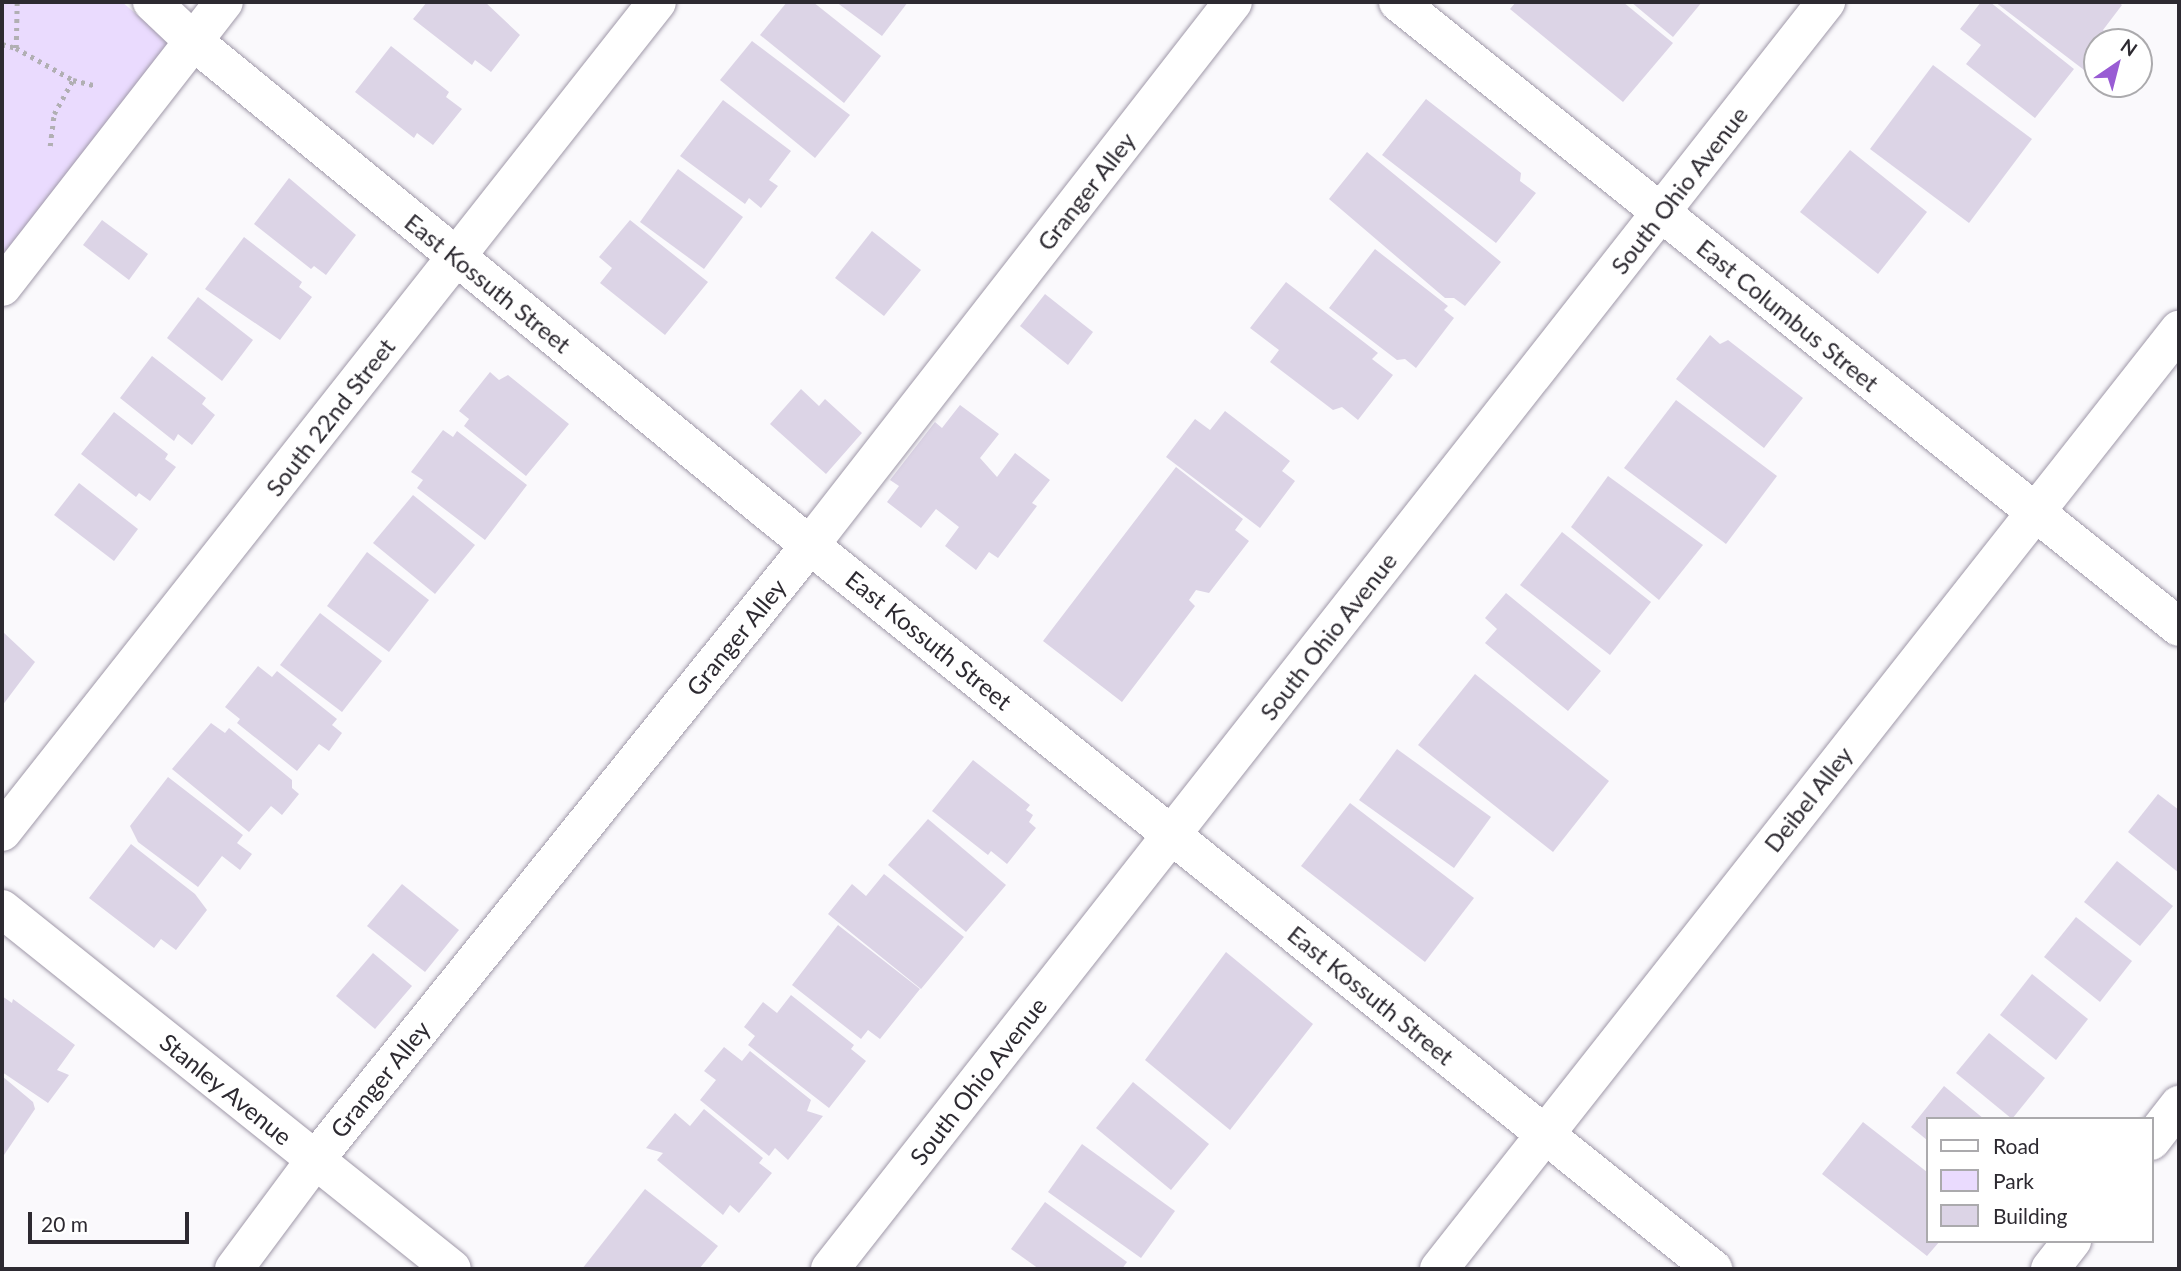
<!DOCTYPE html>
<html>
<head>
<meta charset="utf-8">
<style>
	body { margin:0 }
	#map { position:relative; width:2181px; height:1271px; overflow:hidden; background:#faf9fc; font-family:Lato,sans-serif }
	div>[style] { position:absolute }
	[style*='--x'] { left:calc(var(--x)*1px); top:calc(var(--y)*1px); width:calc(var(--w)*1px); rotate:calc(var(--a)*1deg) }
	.green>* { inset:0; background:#eadbfe }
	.building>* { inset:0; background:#dcd4e6 }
	.path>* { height:4.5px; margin-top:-2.25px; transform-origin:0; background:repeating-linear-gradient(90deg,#b1afb3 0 3.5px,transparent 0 8.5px) }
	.roads { filter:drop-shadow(0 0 2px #a099a9) drop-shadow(0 0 2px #a099a9) }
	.minor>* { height:38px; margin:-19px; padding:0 19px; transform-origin:19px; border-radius:19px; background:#fff }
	span { translate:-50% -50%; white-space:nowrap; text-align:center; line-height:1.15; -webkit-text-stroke:5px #fff; paint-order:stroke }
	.street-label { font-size:24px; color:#2d2a31 }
	.frame { position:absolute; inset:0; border:4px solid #2d2a31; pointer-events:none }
	.legend { position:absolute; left:1926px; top:1117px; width:228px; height:126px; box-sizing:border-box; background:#fff; border:2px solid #abaaad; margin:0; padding:9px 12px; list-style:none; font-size:21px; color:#2d2a31 }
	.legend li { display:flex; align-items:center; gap:14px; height:35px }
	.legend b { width:35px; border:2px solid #abaaad }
	.north { position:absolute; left:2083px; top:28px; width:70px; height:70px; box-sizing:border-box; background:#fff; border:2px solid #abaaad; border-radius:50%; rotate:35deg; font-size:19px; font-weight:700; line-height:28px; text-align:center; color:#2d2a31 }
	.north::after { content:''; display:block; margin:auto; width:24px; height:32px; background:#995cd4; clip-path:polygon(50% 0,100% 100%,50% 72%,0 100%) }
	.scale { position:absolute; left:28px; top:1212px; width:161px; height:32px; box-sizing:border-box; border:4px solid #2d2a31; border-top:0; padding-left:9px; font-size:21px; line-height:24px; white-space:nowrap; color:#2d2a31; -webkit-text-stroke:5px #fff; paint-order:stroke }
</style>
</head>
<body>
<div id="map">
	<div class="green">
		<div style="clip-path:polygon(2px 2px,122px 2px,174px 46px,2px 271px)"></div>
	</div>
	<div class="building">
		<div style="clip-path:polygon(427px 2px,485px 2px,520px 35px,491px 72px,475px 60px,472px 65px,413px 19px)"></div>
		<div style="clip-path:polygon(787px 2px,813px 2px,881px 56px,844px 103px,760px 35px)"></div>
		<div style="clip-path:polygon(836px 2px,908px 2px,882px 36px)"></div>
		<div style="clip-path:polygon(1516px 2px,1623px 2px,1673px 43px,1623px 102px,1510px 9px)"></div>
		<div style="clip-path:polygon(1631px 2px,1702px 2px,1673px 37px)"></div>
		<div style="clip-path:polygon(1981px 2px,1990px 2px,2074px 69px,2035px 118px,1966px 64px,1981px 45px,1960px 29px)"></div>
		<div style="clip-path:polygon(1995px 2px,2118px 2px,2122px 5px,2103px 30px,2114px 39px,2097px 42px,2097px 61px,2088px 73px)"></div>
		<div style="clip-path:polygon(752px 41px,850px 115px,815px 158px,720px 80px)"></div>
		<div style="clip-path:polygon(391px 46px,449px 92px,446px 97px,462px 109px,433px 145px,417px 133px,414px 138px,355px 92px)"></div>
		<div style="clip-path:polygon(1933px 65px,2032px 139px,1969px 223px,1870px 149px)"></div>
		<div style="clip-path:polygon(1426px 99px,1521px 173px,1520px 181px,1536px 193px,1496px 243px,1382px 155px)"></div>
		<div style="clip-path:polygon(723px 100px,791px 151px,769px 180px,778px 186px,761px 208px,749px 198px,745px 204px,680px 156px)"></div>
		<div style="clip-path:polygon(1850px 150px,1927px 212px,1878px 274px,1800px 212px)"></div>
		<div style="clip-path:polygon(1367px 152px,1501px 262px,1465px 306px,1454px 298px,1445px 298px,1329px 199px)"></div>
		<div style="clip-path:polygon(678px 169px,743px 217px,704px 269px,640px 222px)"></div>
		<div style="clip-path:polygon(289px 178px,356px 235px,326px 275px,314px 266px,311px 269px,254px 224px)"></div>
		<div style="clip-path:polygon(102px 220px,148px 254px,129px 280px,83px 245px)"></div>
		<div style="clip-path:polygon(630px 220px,708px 282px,665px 335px,600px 283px,612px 268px,599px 257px)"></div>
		<div style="clip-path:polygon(872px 231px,921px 270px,884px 316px,835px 278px)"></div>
		<div style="clip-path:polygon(244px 237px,302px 282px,299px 287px,312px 297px,280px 340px,205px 289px)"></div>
		<div style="clip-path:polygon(1375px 249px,1448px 306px,1444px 310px,1454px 318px,1416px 368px,1405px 359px,1397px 360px,1329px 308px)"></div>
		<div style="clip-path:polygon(1286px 282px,1378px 353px,1372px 359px,1393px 375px,1358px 420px,1342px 407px,1333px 410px,1270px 362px,1279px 350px,1250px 328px)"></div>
		<div style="clip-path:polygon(1045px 294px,1093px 332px,1068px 365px,1020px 326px)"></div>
		<div style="clip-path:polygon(198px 297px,253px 340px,222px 381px,167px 338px)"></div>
		<div style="clip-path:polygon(1710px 335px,1720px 344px,1728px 340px,1803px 398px,1764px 448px,1676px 379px)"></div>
		<div style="clip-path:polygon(152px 356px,206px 398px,202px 404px,215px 415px,192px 445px,178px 434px,174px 441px,120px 398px)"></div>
		<div style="clip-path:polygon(490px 372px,499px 380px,508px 375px,569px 424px,526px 476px,464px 426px,469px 419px,459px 411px)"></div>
		<div style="clip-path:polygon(801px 389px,819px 406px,825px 399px,862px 433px,826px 474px,770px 424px)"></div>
		<div style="clip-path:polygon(1676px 400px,1777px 476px,1726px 544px,1624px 468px)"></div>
		<div style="clip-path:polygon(960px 405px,999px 434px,980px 458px,997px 477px,1015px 453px,1050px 480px,1032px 503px,1037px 506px,998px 558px,989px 552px,976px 570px,945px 546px,959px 527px,936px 509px,921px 528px,887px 502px,899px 486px,890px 480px,935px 422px,942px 428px)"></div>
		<div style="clip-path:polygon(1225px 411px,1290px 461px,1282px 471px,1295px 481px,1260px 528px,1166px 457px,1195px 419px,1210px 430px)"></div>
		<div style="clip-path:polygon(114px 412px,168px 454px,165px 459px,176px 467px,150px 501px,139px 493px,136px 497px,81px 454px)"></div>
		<div style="clip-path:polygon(443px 430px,453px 437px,457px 431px,527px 485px,485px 540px,417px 488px,423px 480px,411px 472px)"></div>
		<div style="clip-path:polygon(1176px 467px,1243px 519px,1235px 530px,1249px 541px,1209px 593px,1196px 590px,1189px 600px,1195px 606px,1122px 702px,1043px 641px)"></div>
		<div style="clip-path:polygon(1608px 476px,1703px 545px,1659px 600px,1571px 527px)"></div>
		<div style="clip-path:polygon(79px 483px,138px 529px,114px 561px,54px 515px)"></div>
		<div style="clip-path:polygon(413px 495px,475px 545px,435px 594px,373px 543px)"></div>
		<div style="clip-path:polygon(1562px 532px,1651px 602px,1610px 655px,1520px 585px)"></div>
		<div style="clip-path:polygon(367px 552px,429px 600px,389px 652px,327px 606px)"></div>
		<div style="clip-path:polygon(1506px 593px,1601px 671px,1568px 711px,1485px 643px,1497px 629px,1485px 618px)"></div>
		<div style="clip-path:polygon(320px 613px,382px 661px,342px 712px,280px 665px)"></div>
		<div style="clip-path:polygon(2px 631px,35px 662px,2px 706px)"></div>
		<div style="clip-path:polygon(258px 666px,272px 677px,277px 671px,337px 719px,332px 725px,342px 733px,329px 751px,319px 744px,297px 771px,237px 723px,240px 719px,225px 707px)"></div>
		<div style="clip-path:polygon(1475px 674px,1609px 781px,1553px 852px,1418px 745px)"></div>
		<div style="clip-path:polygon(211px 723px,225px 733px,229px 728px,292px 780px,292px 788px,299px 794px,282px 815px,271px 806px,249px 832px,172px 769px)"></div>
		<div style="clip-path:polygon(1397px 749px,1491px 817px,1454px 868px,1359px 800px)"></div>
		<div style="clip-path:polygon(973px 760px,1030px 805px,1026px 810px,1033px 815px,1029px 822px,1036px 828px,1007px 864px,991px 851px,988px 855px,932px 811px)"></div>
		<div style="clip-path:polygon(168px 777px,243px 835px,237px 843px,252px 854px,240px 870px,222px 856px,198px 887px,138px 842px,130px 826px)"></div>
		<div style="clip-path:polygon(2158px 794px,2179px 810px,2179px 873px,2128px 832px)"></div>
		<div style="clip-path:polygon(1350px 803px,1474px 898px,1425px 962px,1301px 866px)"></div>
		<div style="clip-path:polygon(928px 819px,1006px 885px,966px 932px,888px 865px)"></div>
		<div style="clip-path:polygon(131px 844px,195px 894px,207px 910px,176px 950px,161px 939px,154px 948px,89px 898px)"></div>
		<div style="clip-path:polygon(2117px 861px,2173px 906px,2140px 946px,2084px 902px)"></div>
		<div style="clip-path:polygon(884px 874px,964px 937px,921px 989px,828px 914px,852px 884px,866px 896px)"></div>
		<div style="clip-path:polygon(402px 884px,459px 930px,425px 972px,367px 926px)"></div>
		<div style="clip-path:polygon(2076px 917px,2132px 961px,2100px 1002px,2044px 957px)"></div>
		<div style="clip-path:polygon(838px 925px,920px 989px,880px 1039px,868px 1030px,861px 1039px,792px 985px)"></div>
		<div style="clip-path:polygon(1226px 952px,1313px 1024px,1230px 1130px,1145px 1060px)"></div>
		<div style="clip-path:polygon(373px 953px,412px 986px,375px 1029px,336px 996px)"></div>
		<div style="clip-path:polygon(2032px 974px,2088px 1019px,2056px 1060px,2000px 1015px)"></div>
		<div style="clip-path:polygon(791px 995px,854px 1045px,851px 1049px,866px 1061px,829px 1108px,748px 1045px,755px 1036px,744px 1027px,763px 1002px,777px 1013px)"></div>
		<div style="clip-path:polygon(2px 996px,12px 1003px,13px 999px,75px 1045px,57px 1070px,69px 1075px,48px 1103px,2px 1072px)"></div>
		<div style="clip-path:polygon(1989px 1033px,2045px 1078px,2012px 1119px,1956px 1073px)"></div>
		<div style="clip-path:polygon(724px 1047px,742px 1061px,750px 1051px,811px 1100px,807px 1111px,823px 1116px,788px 1160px,775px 1148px,769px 1156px,700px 1100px,716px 1080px,704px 1071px)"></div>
		<div style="clip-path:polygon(2px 1076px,33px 1102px,35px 1109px,4px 1155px)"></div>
		<div style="clip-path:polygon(1133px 1082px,1209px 1144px,1171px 1190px,1096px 1128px)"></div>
		<div style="clip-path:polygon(1944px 1086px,1984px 1119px,1927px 1119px,1927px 1140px,1911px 1127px)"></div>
		<div style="clip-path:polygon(704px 1109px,763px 1158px,759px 1163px,772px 1173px,739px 1213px,730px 1205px,723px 1215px,657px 1160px,663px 1153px,646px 1148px,675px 1113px,690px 1126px)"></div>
		<div style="clip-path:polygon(1863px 1122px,1927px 1172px,1927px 1241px,1940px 1241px,1927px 1256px,1822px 1174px)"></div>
		<div style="clip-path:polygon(1082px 1144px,1175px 1211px,1141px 1258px,1048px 1192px)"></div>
		<div style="clip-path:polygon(645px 1189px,718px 1246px,699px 1269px,582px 1269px)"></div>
		<div style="clip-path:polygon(1045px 1202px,1127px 1262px,1122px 1269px,1039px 1269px,1011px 1249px)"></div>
	</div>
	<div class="path">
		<div style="--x:2;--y:44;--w:15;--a:16"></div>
		<div style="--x:16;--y:48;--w:46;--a:-88.8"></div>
		<div style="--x:16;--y:48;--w:65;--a:29.3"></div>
		<div style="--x:73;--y:80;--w:25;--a:14"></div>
		<div style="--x:50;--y:146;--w:32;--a:-83"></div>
		<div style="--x:54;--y:114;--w:39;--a:-61"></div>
	</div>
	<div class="roads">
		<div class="minor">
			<div style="--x:152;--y:2;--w:55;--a:43.5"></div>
			<div style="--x:192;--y:40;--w:742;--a:39.31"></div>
			<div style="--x:766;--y:510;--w:1214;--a:38.71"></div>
			<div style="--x:1398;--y:2;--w:1000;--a:38.67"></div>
			<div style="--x:2;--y:287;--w:361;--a:-52.1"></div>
			<div style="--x:2;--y:832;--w:1057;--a:-51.72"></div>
			<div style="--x:2;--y:909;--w:576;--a:38.66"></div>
			<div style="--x:2151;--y:1141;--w:46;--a:-52.1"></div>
			<div style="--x:234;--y:1269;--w:136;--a:-53.4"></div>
			<div style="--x:315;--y:1160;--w:789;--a:-51.17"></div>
			<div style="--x:810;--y:545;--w:688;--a:-52.08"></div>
			<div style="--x:830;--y:1269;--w:1612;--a:-51.83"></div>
			<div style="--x:1439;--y:1269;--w:1196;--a:-51.76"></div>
			<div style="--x:2050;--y:1269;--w:36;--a:-52"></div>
		</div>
	</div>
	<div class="street-label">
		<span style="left:1679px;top:190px;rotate:-52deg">South Ohio Avenue</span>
		<span style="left:1086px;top:191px;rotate:-52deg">Granger Alley</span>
		<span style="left:488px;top:283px;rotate:39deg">East Kossuth Street</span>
		<span style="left:1788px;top:315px;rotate:39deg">East Columbus Street</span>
		<span style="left:330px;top:417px;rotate:-52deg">South 22nd Street</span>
		<span style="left:1328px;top:636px;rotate:-52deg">South Ohio Avenue</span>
		<span style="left:736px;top:637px;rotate:-51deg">Granger Alley</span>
		<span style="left:929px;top:640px;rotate:39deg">East Kossuth Street</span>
		<span style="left:1808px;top:799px;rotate:-52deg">Deibel Alley</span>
		<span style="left:1371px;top:995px;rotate:39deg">East Kossuth Street</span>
		<span style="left:380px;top:1079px;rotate:-51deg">Granger Alley</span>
		<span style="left:978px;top:1081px;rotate:-52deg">South Ohio Avenue</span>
		<span style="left:226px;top:1089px;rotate:39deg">Stanley Avenue</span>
	</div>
	<div class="frame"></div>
	<ul class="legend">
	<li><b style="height:9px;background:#fff"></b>Road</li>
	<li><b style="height:19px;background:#eadbfe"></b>Park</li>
	<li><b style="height:19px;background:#dcd4e6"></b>Building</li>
	</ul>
	<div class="north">N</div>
	<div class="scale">20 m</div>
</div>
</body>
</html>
